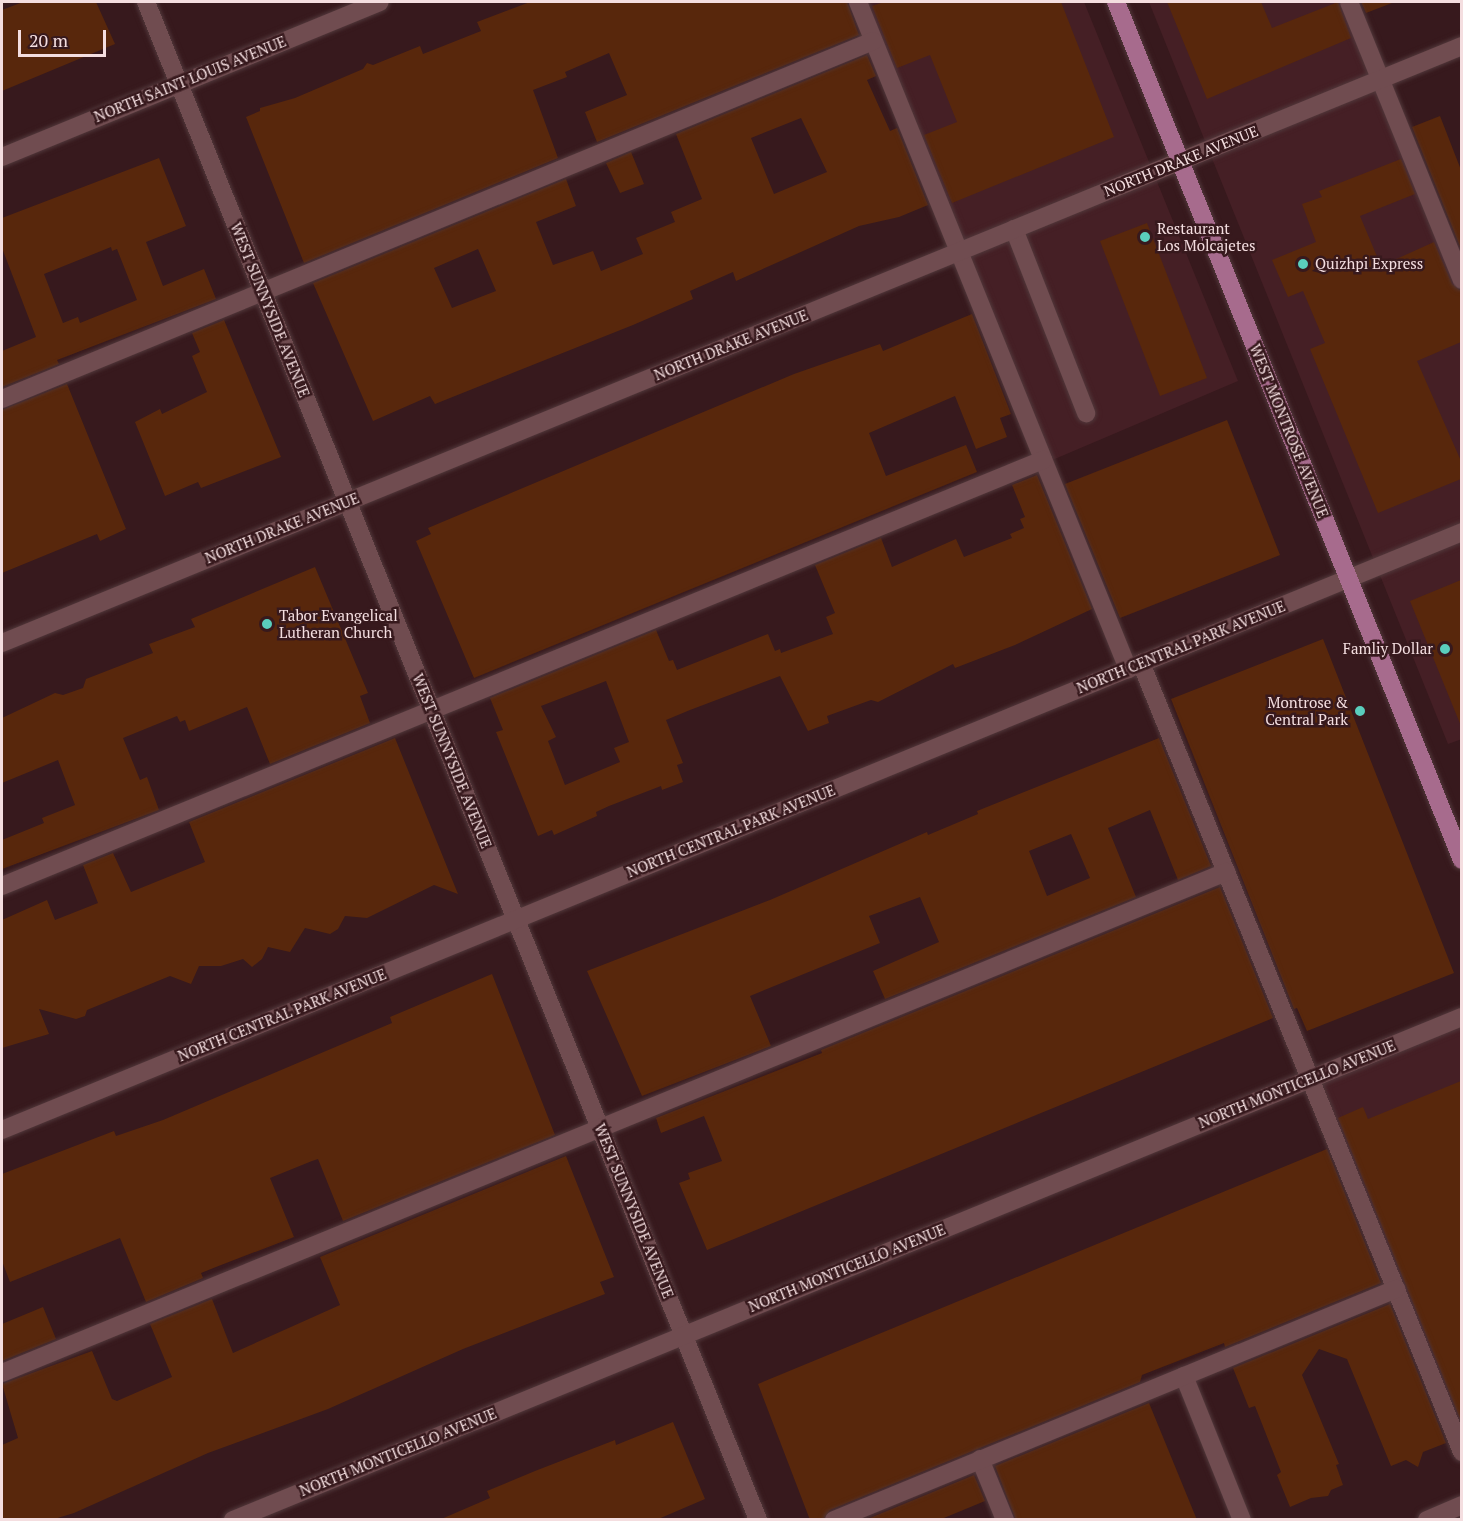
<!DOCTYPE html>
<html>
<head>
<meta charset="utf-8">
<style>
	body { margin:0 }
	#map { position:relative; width:1463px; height:1521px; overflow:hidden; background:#37191d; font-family:"PT Serif",serif }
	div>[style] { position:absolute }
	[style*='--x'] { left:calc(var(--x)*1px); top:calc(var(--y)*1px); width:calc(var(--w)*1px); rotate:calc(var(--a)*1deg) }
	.built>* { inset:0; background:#451f25 }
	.building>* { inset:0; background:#58270c }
	.roads { filter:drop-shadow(0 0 2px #51383b) drop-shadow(0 0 2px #51383b) }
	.minor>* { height:18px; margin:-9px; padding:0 9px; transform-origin:9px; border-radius:9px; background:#704c50 }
	.major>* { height:18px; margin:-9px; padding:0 9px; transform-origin:9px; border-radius:9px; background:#a76b8d }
	.dots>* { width:16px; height:16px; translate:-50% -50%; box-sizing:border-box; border:3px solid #37191d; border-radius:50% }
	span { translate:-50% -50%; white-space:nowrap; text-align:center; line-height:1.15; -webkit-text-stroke:5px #37191d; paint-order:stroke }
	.street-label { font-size:15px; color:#f4dee0 }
	.poi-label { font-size:15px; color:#f4dee0 }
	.left { translate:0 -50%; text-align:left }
	.right { translate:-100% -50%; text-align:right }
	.frame { position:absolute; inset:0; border:3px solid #f4dee0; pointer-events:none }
	.scale { position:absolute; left:18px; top:30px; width:88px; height:27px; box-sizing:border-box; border:3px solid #f4dee0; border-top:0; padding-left:8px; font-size:18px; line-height:21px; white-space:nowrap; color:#f4dee0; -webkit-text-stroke:4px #37191d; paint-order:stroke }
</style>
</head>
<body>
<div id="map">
	<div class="built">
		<div style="clip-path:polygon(866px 2px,1084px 2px,1238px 381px,1050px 461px)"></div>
		<div style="clip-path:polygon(1149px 2px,1344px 2px,1461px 289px,1462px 739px,1448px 744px)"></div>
		<div style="clip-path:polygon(1461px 1023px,1461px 1450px,1311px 1082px)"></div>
	</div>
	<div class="building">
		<div style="clip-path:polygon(23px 2px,96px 2px,115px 44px,2px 91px,2px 10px)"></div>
		<div style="clip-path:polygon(530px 2px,847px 2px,859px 35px,597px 142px,585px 112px,627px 95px,609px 53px,565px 72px,567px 77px,533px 90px,558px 158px,304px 263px,246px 117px,260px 111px,260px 108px,295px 98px,363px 69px,367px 63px,373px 65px,420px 46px,423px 54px,481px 31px,477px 22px)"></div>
		<div style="clip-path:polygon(884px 2px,1061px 2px,1114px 137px,952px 203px,924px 135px,957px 122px,930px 55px,897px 68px,872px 6px)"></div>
		<div style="clip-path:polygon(1167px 2px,1261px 2px,1272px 28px,1338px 2px,1351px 38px,1207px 99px)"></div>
		<div style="clip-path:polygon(1361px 2px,1392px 2px,1392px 3px,1366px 13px)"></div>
		<div style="clip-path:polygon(evenodd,867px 55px,876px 76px,867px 80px,890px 131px,897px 128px,928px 205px,899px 217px,859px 226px,736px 281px,733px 272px,690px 291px,693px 299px,633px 325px,435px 404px,430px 396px,373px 421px,313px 283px,566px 179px,576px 206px,536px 222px,553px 265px,593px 251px,601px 271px,643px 254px,636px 238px,675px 222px,671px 212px,702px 199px,676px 134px,867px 55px,801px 118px,827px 172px,774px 194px,751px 138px,801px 118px,867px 55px,478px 249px,496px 291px,452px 308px,434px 268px,478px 249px)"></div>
		<div style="clip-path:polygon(1440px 116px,1461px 170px,1461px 249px,1412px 127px)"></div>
		<div style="clip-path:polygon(631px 152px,644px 184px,620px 193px,606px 163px)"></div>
		<div style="clip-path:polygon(evenodd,159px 158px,186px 226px,146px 242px,163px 286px,204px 269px,216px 299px,57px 360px,59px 364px,2px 387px,2px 351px,36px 337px,2px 248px,2px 218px,159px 158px,111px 247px,112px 251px,117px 249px,137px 300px,80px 323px,78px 317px,63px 323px,44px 274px,111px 247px)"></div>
		<div style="clip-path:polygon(1401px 159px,1415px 194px,1360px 216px,1381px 266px,1434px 242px,1452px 284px,1461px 291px,1461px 342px,1417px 361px,1461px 461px,1461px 479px,1378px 513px,1310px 349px,1325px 343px,1303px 291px,1288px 297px,1272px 260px,1316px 242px,1302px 204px,1322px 197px,1319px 191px)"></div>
		<div style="clip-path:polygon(1147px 223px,1207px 378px,1160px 396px,1100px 241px)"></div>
		<div style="clip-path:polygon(972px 314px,1011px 414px,1000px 418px,1007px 437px,976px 449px,955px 396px,869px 433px,886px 476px,966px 445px,977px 472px,474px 678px,416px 541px,431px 534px,428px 528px,794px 374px,880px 344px,883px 351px)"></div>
		<div style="clip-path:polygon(224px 320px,281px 457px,201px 488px,198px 482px,165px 496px,135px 422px,160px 409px,162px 414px,207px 392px,192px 356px,200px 352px,192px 333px)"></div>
		<div style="clip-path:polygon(67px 384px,126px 529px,100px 541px,97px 534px,2px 573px,2px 410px)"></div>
		<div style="clip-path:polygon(1227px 420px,1280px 555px,1120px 618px,1065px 484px)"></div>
		<div style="clip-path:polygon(evenodd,1037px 475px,1092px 609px,1015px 645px,955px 668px,953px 664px,878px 702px,871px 700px,827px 716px,829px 723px,808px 731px,780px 676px,690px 710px,666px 720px,683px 763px,677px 765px,683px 782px,662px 790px,661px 786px,609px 806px,596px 812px,597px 816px,554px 835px,552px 830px,538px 836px,496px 732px,503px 730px,490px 698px,656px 630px,669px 661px,673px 660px,677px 670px,768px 634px,775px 651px,780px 649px,781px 653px,833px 634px,826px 617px,835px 613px,815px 565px,881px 538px,892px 567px,956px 539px,964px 557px,1012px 538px,1010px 534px,1024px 528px,1020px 519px,1025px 517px,1012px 485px,1037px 475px,606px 681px,629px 742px,614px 748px,620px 762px,565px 785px,548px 741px,556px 737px,541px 706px,606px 681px)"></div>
		<div style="clip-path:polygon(315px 567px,368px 693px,360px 696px,370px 723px,270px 764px,247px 707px,189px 731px,185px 720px,180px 722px,177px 716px,123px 738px,140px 780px,147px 777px,159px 810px,2px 869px,2px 840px,44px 823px,42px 818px,75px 805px,58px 760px,2px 783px,2px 718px,55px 693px,63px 695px,83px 688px,86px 679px,153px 653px,149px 644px,195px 627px,191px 619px)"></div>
		<div style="clip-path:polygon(1461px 580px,1461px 726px,1410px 601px)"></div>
		<div style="clip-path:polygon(1323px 639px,1454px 973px,1307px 1031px,1297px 1008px,1294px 1009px,1171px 699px)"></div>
		<div style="clip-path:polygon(395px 738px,458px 894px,434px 885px,367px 918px,345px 916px,338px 929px,330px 934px,305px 928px,290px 952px,268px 947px,262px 959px,252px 967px,243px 959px,221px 966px,199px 966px,191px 984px,170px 976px,87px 1010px,85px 1016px,76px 1019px,39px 1009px,49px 1034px,2px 1048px,2px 920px,47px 900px,55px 920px,98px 903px,83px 865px,113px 853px,131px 892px,205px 862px,189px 822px)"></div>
		<div style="clip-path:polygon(evenodd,1159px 738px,1211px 866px,1178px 880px,1150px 810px,1108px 828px,1136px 897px,885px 999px,873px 971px,939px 942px,920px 897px,869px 916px,880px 943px,750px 996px,771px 1046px,642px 1096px,587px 971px,770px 900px,927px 832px,928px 835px,978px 814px,977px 811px,1159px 738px,1071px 834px,1090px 878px,1047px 896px,1029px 851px,1071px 834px)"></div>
		<div style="clip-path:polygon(1220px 887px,1273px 1018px,707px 1250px,679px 1183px,690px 1179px,688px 1173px,722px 1161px,704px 1116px,661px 1133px,656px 1118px,822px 1053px,821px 1050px)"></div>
		<div style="clip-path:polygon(492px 974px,555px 1135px,343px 1221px,318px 1159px,312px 1161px,270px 1178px,294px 1237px,216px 1267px,201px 1273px,203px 1278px,146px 1302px,120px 1238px,10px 1282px,2px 1261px,2px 1174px,114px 1131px,116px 1136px,163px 1120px,392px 1023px,390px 1017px)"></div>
		<div style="clip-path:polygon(1461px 1081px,1461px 1421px,1338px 1118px,1363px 1107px,1368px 1119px)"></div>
		<div style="clip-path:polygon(1327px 1149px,1381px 1283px,1225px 1347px,1224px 1343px,1142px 1375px,1140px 1382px,830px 1510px,823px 1520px,810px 1520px,758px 1384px)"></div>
		<div style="clip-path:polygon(566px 1156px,614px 1277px,600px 1282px,605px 1294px,463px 1349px,328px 1409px,208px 1453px,74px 1513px,51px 1520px,2px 1520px,2px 1445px,18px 1438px,2px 1384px,92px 1351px,112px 1399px,117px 1401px,172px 1377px,150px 1324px,212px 1299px,233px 1353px,340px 1305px,320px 1257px)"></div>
		<div style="clip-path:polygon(1390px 1304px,1446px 1443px,1423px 1452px,1418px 1467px,1406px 1460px,1391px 1466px,1347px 1359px,1319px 1349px,1302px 1375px,1339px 1464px,1336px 1465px,1343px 1485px,1331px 1490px,1328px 1496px,1311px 1498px,1290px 1507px,1277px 1475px,1281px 1472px,1255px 1406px,1249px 1408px,1233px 1368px)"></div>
		<div style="clip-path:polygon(43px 1307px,56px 1339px,2px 1361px,2px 1324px)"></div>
		<div style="clip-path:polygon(1149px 1403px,1197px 1520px,1016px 1520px,995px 1466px)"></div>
		<div style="clip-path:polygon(673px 1422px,705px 1499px,656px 1520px,439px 1520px,490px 1498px,487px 1491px,535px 1471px,615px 1440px,616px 1445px)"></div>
		<div style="clip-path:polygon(974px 1475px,985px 1501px,939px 1520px,865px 1520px)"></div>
	</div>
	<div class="roads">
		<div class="minor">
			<div style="--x:146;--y:2;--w:1637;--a:68.04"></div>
			<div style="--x:858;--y:2;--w:720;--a:67.96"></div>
			<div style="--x:1349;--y:2;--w:300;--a:67.9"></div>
			<div style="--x:2;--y:157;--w:408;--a:-22.3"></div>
			<div style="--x:1014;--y:229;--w:198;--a:68.6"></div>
			<div style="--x:2;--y:399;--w:942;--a:-22.34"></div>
			<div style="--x:2;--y:643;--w:1577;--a:-22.24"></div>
			<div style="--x:1141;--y:663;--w:852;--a:67.86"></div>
			<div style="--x:2;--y:886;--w:1125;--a:-22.26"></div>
			<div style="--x:2;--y:1130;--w:1578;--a:-22.27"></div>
			<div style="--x:2;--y:1373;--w:1323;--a:-22.26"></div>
			<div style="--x:1184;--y:1376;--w:155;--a:68.1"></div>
			<div style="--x:980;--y:1459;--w:66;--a:67.7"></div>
			<div style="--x:233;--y:1520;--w:1328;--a:-22.26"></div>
			<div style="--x:834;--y:1520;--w:608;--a:-22.34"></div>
			<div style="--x:1427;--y:1520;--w:38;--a:-23"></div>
		</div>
		<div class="major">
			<div style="--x:1116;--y:2;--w:925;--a:68.04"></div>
		</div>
	</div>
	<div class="dots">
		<div style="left:1145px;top:237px;background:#5acebd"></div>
		<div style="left:1303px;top:264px;background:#5acebd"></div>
		<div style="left:267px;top:624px;background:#5acebd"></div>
		<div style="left:1445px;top:649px;background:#5acebd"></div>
		<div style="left:1360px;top:711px;background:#5acebd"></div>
	</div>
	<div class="street-label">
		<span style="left:190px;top:79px;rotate:-22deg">NORTH SAINT LOUIS AVENUE</span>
		<span style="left:1181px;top:161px;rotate:-22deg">NORTH DRAKE AVENUE</span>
		<span style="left:270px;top:310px;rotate:68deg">WEST SUNNYSIDE AVENUE</span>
		<span style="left:731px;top:345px;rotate:-22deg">NORTH DRAKE AVENUE</span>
		<span style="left:1289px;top:431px;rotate:68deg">WEST MONTROSE AVENUE</span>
		<span style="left:282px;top:528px;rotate:-22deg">NORTH DRAKE AVENUE</span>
		<span style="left:1181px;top:647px;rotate:-22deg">NORTH CENTRAL PARK AVENUE</span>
		<span style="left:452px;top:761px;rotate:68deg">WEST SUNNYSIDE AVENUE</span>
		<span style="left:731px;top:831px;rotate:-22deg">NORTH CENTRAL PARK AVENUE</span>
		<span style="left:282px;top:1015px;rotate:-22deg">NORTH CENTRAL PARK AVENUE</span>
		<span style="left:1297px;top:1084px;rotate:-22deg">NORTH MONTICELLO AVENUE</span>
		<span style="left:634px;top:1211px;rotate:68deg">WEST SUNNYSIDE AVENUE</span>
		<span style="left:847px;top:1268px;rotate:-22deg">NORTH MONTICELLO AVENUE</span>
		<span style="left:398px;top:1452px;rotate:-22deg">NORTH MONTICELLO AVENUE</span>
	</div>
	<div class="poi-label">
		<span class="left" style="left:1157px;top:237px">Restaurant<br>Los Molcajetes</span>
		<span class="left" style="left:1315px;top:264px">Quizhpi Express</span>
		<span class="left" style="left:279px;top:624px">Tabor Evangelical<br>Lutheran Church</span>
		<span class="right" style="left:1433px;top:649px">Famliy Dollar</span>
		<span class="right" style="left:1348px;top:711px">Montrose &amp;<br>Central Park</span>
	</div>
	<div class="frame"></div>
	<div class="scale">20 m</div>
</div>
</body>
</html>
